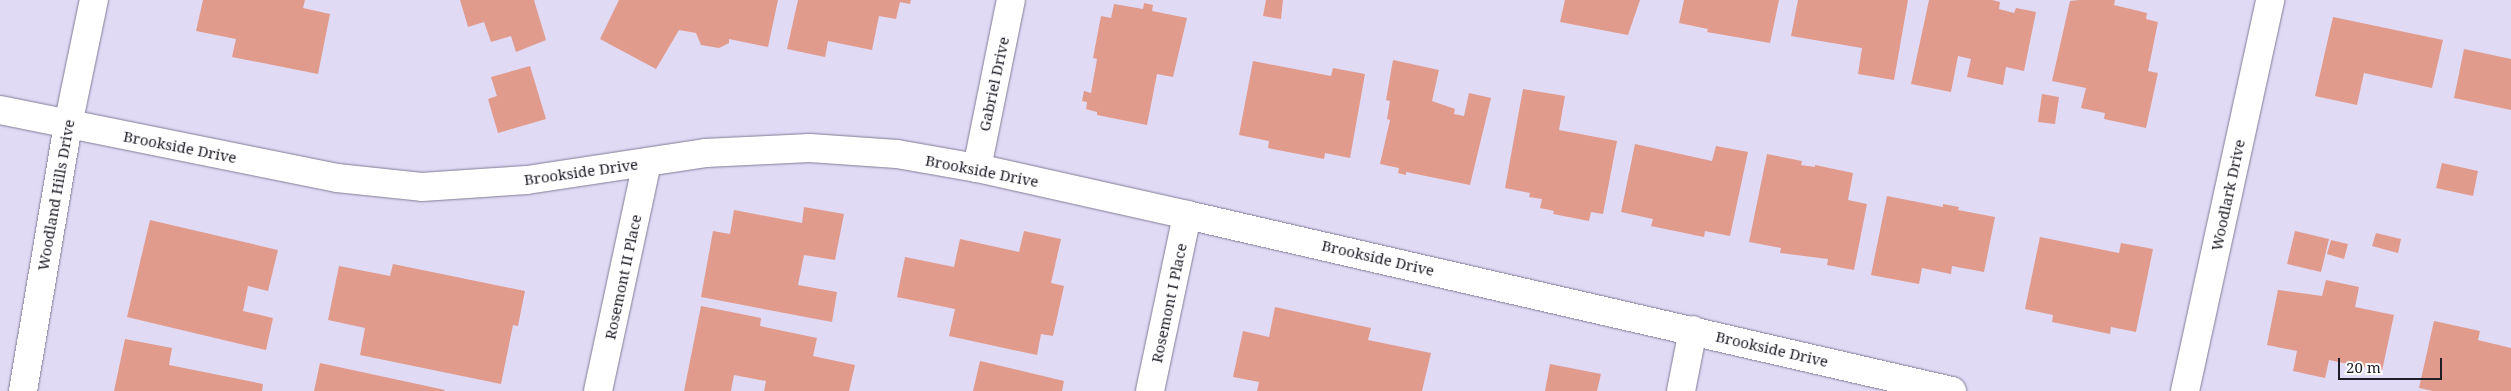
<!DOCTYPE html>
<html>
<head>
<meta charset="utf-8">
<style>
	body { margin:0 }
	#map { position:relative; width:2511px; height:391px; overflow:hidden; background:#e0daf5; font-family:"Noto Serif",serif }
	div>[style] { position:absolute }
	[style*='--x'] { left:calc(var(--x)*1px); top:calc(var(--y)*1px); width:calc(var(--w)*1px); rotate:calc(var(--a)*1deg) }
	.building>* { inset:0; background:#e19b8c }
	.roads { filter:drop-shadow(0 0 1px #827c95) drop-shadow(0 0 1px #827c95) }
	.minor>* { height:28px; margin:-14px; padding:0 14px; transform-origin:14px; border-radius:14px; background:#fff }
	.tertiary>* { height:28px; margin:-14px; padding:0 14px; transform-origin:14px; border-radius:14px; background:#fff }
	span { translate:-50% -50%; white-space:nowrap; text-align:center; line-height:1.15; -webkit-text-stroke:4px #fff; paint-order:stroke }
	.street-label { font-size:15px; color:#1f1d27 }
	.scale { position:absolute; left:2338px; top:358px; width:104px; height:22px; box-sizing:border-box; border:2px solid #1f1d27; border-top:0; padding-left:6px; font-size:15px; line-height:18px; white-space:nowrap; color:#1f1d27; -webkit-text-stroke:4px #fff; paint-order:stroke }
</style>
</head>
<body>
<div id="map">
	<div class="building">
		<div style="clip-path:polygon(203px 0,305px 0,303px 8px,330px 14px,318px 74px,232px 57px,236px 39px,196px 31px)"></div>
		<div style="clip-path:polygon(460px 0,534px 0,546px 40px,516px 52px,511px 36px,491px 42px,484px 22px,468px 27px)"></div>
		<div style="clip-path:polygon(619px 0,778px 0,768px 47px,729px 39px,729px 43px,719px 48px,701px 45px,696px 33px,679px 30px,656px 69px,600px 39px)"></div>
		<div style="clip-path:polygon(798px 0,911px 0,910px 4px,900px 2px,896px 19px,879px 16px,872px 50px,828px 41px,825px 57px,787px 49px)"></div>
		<div style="clip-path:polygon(1266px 0,1283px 0,1281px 19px,1263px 16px)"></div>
		<div style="clip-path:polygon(1565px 0,1640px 0,1628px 35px,1560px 22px)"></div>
		<div style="clip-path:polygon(1684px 0,1779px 0,1770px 43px,1707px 32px,1708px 29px,1679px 23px)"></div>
		<div style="clip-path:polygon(1798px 0,1908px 0,1894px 80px,1858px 74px,1862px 48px,1791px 36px)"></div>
		<div style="clip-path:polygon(1929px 0,1992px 0,2000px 2px,1999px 9px,2014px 13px,2016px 8px,2036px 12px,2024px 71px,2006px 67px,2003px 85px,1967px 77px,1971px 59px,1958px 56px,1951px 92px,1911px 84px)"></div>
		<div style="clip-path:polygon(2079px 0,2115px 0,2114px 5px,2147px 13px,2146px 19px,2158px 22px,2148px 71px,2158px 73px,2146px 128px,2104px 119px,2105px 113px,2081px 108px,2086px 88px,2052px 81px,2070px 1px)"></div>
		<div style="clip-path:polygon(1144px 3px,1153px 5px,1152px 11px,1187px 18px,1173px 77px,1157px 74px,1147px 125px,1097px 115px,1097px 112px,1086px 109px,1087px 102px,1082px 101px,1084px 91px,1091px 93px,1097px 59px,1093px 58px,1101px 16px,1111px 18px,1114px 4px,1143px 9px)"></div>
		<div style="clip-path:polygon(2333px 17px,2443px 40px,2432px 88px,2364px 73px,2357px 105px,2315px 96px)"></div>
		<div style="clip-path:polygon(2464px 49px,2511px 59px,2511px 110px,2454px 98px)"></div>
		<div style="clip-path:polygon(1393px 60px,1439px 70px,1432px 101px,1455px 109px,1454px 114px,1464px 116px,1469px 93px,1491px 98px,1470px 185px,1406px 172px,1406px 175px,1398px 173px,1399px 168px,1380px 164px,1390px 120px,1387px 119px,1390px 101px,1386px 100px)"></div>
		<div style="clip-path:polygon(1253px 61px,1331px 76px,1333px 68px,1365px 74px,1350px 158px,1325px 153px,1324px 159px,1268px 148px,1269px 141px,1239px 135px)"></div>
		<div style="clip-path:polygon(530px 66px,546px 119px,498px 133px,488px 99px,497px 96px,491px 77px)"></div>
		<div style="clip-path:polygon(1523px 89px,1565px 96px,1559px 130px,1617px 141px,1603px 214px,1591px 212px,1589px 221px,1553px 214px,1554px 211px,1540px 208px,1542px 199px,1529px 197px,1530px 193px,1505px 188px)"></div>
		<div style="clip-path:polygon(2042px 94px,2059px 97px,2055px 124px,2038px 122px)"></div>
		<div style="clip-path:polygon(1635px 144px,1712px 161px,1716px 146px,1748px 152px,1730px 236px,1705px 231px,1704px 237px,1651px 226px,1653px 219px,1621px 212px)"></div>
		<div style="clip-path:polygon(1767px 154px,1802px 161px,1801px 165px,1815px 167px,1815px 165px,1853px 173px,1848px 200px,1867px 204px,1854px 270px,1827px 265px,1828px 259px,1780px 253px,1781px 248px,1749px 242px)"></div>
		<div style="clip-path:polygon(2442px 163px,2478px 171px,2473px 196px,2436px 188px)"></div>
		<div style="clip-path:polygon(1887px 196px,1943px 207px,1943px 204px,1959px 207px,1958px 210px,1995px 217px,1984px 272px,1952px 266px,1951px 274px,1922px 268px,1919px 284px,1871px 275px)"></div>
		<div style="clip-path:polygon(804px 207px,844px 214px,835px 260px,804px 255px,798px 285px,837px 292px,832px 322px,701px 297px,713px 231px,730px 234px,734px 210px,802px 223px)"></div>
		<div style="clip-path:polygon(150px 220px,278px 250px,268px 291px,248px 286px,243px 311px,273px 318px,266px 350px,127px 317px)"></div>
		<div style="clip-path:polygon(1024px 231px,1061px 239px,1051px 283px,1064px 286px,1053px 336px,1041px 334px,1037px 355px,949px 336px,955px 309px,897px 297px,905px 257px,954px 267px,960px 239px,1019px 252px)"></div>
		<div style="clip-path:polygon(2295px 231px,2329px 239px,2321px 272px,2287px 264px)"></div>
		<div style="clip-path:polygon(2376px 233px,2401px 239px,2398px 253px,2372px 246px)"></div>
		<div style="clip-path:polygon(2040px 237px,2119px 253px,2121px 243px,2153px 249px,2136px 332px,2111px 327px,2110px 334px,2052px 322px,2053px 315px,2025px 309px)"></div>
		<div style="clip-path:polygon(2331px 240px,2348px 244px,2344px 259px,2327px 254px)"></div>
		<div style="clip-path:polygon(393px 264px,525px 291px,518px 326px,513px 325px,501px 384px,360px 355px,365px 328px,328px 320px,339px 266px,390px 276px)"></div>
		<div style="clip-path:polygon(2326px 280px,2359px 287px,2355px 307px,2394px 315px,2382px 371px,2329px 360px,2325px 378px,2293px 371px,2297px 351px,2267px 345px,2278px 290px,2322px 296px)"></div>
		<div style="clip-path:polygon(701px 306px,761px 318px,760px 326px,817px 338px,813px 356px,855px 365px,849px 391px,764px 391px,766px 381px,734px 375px,731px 391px,684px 391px)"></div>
		<div style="clip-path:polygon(1275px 307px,1371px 328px,1368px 340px,1431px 353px,1422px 391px,1257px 391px,1259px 382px,1233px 377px,1243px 331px,1269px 337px)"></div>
		<div style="clip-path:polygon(2434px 321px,2480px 331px,2478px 340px,2511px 348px,2511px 391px,2433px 391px,2419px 388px)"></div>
		<div style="clip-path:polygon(125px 339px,172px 348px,169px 365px,263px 384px,262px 391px,114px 391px)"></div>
		<div style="clip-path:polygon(980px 361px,1064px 381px,1062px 391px,973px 391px)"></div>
		<div style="clip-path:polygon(320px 363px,445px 390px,444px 391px,314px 391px)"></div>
		<div style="clip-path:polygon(1550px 364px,1601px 374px,1597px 391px,1545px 391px)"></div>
	</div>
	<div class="roads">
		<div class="minor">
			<div style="--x:977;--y:168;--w:171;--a:-78.6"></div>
			<div style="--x:23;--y:391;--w:270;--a:-80.4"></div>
			<div style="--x:68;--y:125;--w:128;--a:-78.3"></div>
			<div style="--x:598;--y:391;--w:234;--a:-77.9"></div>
			<div style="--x:1150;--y:391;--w:180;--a:-78.1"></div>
			<div style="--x:1681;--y:391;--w:62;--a:-78.9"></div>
			<div style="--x:2185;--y:391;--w:400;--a:-77.7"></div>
		</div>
		<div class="tertiary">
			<div style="--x:0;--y:110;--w:344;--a:11.4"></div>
			<div style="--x:337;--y:178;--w:85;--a:6"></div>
			<div style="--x:422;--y:187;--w:105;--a:-3.8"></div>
			<div style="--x:527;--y:180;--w:180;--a:-8.6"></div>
			<div style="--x:705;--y:153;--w:105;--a:-2.7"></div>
			<div style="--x:810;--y:148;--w:87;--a:3.9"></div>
			<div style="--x:897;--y:154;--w:81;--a:9.9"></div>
			<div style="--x:977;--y:168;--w:215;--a:12.6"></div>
			<div style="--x:1187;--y:215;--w:785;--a:12.96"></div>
		</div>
	</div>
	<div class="street-label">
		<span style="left:994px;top:84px;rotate:-78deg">Gabriel Drive</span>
		<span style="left:180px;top:147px;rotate:11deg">Brookside Drive</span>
		<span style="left:982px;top:171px;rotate:11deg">Brookside Drive</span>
		<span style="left:581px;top:172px;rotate:-8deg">Brookside Drive</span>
		<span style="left:56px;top:195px;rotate:-80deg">Woodland Hills Drive</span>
		<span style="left:2228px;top:195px;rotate:-78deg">Woodlark Drive</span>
		<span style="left:1378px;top:258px;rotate:13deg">Brookside Drive</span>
		<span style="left:623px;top:277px;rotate:-78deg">Rosemont II Place</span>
		<span style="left:1169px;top:303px;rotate:-78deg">Rosemont I Place</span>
		<span style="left:1772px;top:349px;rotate:13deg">Brookside Drive</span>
	</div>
	<div class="scale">20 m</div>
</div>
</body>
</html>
